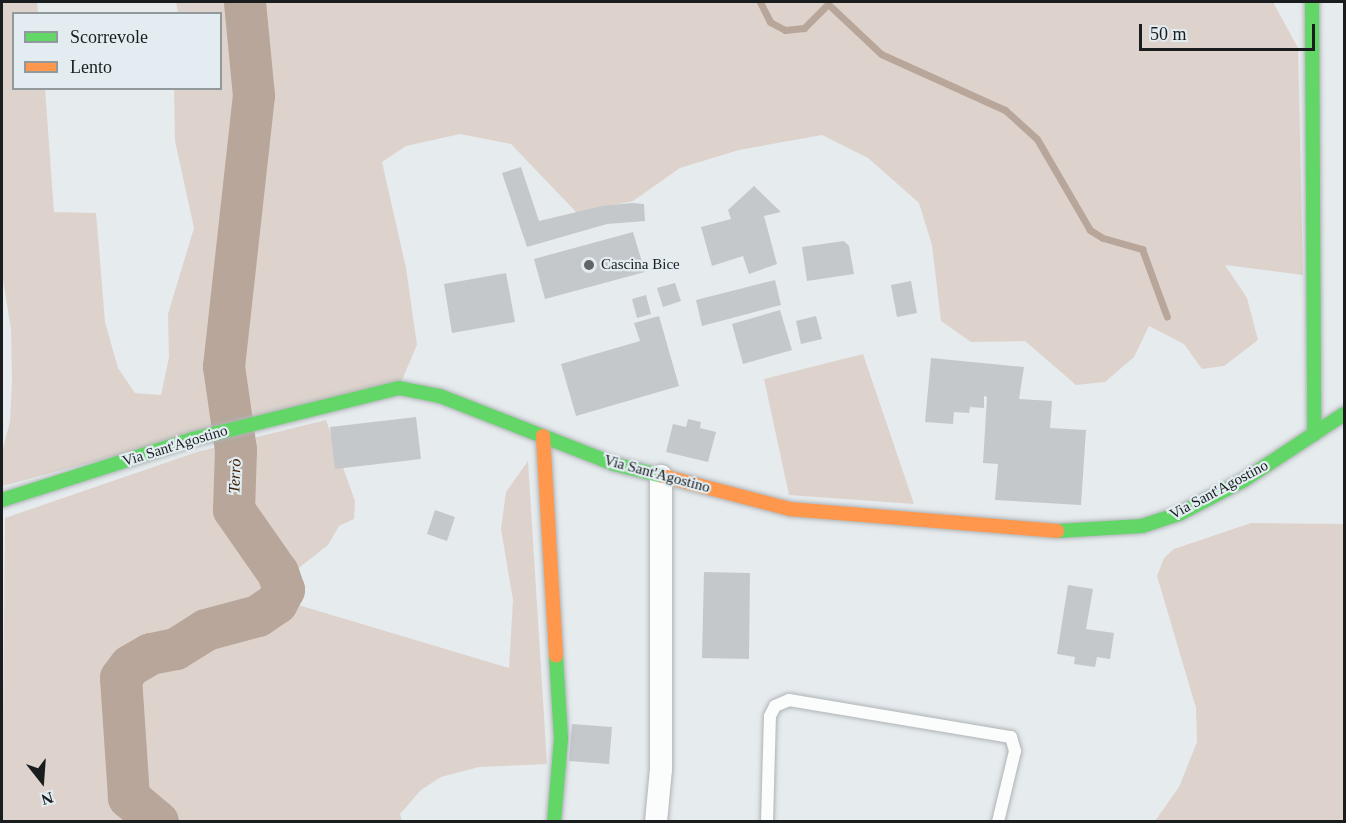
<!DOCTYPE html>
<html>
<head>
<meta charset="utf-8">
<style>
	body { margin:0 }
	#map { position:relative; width:1346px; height:823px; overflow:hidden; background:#e6ebee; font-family:Georgia,serif }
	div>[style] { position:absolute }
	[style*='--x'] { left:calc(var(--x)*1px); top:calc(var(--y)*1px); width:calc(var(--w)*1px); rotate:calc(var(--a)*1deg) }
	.green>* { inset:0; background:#ddd3cc }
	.stream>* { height:7px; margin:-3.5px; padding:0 3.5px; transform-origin:3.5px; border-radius:3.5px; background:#b7a699 }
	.river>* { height:42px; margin:-21px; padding:0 21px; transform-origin:21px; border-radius:21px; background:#b7a699 }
	.building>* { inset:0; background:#c4c8cb }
	.roads { filter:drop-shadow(0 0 2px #afb3b5) drop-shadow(0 0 2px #afb3b5) }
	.lane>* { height:12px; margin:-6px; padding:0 6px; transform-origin:6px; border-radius:6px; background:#fbfcfc }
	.street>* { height:22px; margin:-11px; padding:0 11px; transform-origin:11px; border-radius:11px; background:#fbfcfc }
	.fast>* { height:14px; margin:-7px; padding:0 7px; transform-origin:7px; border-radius:7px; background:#63d668 }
	.slow>* { height:14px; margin:-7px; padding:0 7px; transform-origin:7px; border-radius:7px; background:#ff974d }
	.dots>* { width:16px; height:16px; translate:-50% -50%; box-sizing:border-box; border:3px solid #e2ecf1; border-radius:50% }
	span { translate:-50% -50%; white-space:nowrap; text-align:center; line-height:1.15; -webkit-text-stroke:4.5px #e2ecf1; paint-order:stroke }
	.poi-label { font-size:15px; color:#191d1e }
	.left { translate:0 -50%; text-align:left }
	.street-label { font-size:15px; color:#191d1e }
	.water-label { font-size:16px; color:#3e2107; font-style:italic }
	.frame { position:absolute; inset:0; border:3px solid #191d1e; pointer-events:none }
	.legend { position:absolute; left:12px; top:12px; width:210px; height:78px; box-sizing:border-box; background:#e2ecf1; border:2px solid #92999d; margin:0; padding:8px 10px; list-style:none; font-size:18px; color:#191d1e }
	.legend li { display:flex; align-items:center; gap:12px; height:30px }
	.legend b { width:30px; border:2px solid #92999d }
	.north { position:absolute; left:12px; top:751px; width:60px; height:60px; -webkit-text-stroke:4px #e2ecf1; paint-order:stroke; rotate:163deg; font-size:16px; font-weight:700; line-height:24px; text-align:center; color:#191d1e }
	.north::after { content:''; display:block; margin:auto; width:21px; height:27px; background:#191d1e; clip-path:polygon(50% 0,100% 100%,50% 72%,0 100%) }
	.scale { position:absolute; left:1139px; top:24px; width:176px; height:27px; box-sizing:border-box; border:3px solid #191d1e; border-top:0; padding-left:8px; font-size:18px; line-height:21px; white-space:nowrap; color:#191d1e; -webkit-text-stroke:4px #e2ecf1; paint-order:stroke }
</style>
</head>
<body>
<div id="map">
	<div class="green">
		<div style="clip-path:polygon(2px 2px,37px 2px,38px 13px,14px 14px,14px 88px,45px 89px,54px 212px,96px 213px,105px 322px,118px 368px,135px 393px,161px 395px,169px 357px,168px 314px,194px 228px,175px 141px,174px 89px,220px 88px,220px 14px,178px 13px,176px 2px,1273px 2px,1298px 48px,1303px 275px,1225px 265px,1247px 298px,1258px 340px,1224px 366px,1202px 369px,1184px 344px,1149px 326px,1134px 357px,1105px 382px,1076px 385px,1025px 341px,971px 342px,941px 321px,932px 245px,919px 203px,868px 158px,822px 135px,739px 150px,680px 168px,633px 201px,577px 213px,511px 144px,460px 134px,406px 146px,382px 162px,406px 268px,417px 345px,402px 380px,2px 486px,2px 452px,10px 422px,12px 380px,11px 329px,2px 274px)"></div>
		<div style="clip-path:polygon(863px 354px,914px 504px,789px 495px,764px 379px)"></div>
		<div style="clip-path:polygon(326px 420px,355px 501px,354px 519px,339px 526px,328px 545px,295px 571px,292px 589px,295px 604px,509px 668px,513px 600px,501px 529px,506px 492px,528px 461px,547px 764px,479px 767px,441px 777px,421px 790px,400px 814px,402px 821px,2px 822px,5px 518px,197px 452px)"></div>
		<div style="clip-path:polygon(1251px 523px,1344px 524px,1344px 821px,1155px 821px,1179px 787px,1197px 742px,1196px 708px,1157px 576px,1164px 558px,1174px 549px)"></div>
	</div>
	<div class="stream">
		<div style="--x:760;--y:2;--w:22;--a:63"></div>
		<div style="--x:770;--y:22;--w:17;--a:28"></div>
		<div style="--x:785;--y:30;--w:19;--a:-6"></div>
		<div style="--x:804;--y:28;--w:34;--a:-45"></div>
		<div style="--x:828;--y:4;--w:73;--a:43.3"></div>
		<div style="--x:881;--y:54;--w:136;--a:24.3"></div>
		<div style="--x:1005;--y:110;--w:43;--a:42.2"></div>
		<div style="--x:1037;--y:139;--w:105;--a:59.8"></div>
		<div style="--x:1090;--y:230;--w:15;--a:32"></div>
		<div style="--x:1103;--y:238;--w:41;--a:15.8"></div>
		<div style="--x:1142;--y:249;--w:72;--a:69.8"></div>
	</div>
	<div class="river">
		<div style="--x:158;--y:822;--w:38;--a:-140"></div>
		<div style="--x:129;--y:798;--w:120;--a:-93.8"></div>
		<div style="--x:121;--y:678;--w:15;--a:-53"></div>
		<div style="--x:130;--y:666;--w:24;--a:-30"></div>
		<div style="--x:151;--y:654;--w:25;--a:-11"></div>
		<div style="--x:176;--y:649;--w:36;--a:-32"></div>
		<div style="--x:206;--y:630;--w:54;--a:-15.1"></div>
		<div style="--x:258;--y:616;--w:23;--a:-34"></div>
		<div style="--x:277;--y:603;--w:15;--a:-62"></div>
		<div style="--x:284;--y:590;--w:18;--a:-109"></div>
		<div style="--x:278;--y:573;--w:77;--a:-124.9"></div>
		<div style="--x:234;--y:510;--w:60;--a:-88.1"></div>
		<div style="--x:236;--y:450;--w:84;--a:-98.2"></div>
		<div style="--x:224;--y:367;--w:273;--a:-83.7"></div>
		<div style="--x:254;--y:96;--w:94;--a:-95.5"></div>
	</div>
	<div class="building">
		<div style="clip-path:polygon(521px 167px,539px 221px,602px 206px,632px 203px,644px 204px,645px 221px,607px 224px,527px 247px,502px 173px)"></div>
		<div style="clip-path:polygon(754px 186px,781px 212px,764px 216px,777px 264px,749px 274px,743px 256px,712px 266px,701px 227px,731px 219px,728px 210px)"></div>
		<div style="clip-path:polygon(633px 232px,645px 272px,545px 299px,534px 259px)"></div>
		<div style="clip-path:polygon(844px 241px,849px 246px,854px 274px,807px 281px,802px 247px)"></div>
		<div style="clip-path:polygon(506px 273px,515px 322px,452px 333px,444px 284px)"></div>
		<div style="clip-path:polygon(775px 280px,781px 305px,702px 326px,696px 300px)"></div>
		<div style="clip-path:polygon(911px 281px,917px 313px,897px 317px,891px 285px)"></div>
		<div style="clip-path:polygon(675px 283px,681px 301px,663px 307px,657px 288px)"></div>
		<div style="clip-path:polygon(646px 295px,651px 314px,637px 318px,632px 299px)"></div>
		<div style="clip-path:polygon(780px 310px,792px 350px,743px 364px,732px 324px)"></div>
		<div style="clip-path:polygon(659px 316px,679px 386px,576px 416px,561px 364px,640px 341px,634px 323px)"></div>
		<div style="clip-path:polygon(816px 316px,822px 339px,801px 344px,796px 321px)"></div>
		<div style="clip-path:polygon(931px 358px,1024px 367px,1019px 399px,1052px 401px,1050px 428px,1086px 430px,1081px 505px,995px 500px,998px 464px,983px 463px,987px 397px,984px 396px,984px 408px,970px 407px,969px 413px,954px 412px,953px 424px,925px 422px)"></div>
		<div style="clip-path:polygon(416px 417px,421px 459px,335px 469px,330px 427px)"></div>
		<div style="clip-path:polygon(688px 419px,701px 422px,700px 428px,716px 432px,708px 462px,666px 452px,673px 424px,686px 427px)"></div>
		<div style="clip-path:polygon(435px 510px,455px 517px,447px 541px,427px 534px)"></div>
		<div style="clip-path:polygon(704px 572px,750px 573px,749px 659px,702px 658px)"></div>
		<div style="clip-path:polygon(1068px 585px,1093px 589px,1086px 629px,1114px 633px,1110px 659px,1097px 657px,1095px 667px,1074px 664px,1075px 657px,1057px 654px)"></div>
		<div style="clip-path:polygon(572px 724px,612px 727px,609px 764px,569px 761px)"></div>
	</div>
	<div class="roads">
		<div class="lane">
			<div style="--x:767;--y:822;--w:106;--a:-88.4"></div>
			<div style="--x:770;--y:716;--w:11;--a:-63"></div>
			<div style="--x:775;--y:706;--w:15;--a:-23"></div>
			<div style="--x:789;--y:700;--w:225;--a:9.5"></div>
			<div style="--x:1011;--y:737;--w:15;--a:74"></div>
			<div style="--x:1015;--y:751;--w:73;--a:103.5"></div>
		</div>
		<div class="street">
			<div style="--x:656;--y:822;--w:53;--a:-84.6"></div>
			<div style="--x:661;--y:769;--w:293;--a:-90"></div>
		</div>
		<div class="fast">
			<div style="--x:1312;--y:2;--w:432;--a:89.7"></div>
			<div style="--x:2;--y:500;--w:201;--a:-17.7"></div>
			<div style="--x:193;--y:439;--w:212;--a:-13.9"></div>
			<div style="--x:399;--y:388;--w:42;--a:11"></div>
			<div style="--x:440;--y:396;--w:187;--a:21.3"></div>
			<div style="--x:614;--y:464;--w:50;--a:13.8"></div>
			<div style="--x:1057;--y:531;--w:85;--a:-3.4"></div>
			<div style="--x:1142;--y:526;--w:39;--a:-18"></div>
			<div style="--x:1179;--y:514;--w:73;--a:-27.6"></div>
			<div style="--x:1244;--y:480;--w:120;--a:-33.4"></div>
			<div style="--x:554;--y:822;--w:84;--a:-85.2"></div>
			<div style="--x:561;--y:738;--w:82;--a:-93.5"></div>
		</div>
		<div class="slow">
			<div style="--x:543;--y:436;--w:220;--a:86.6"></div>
			<div style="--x:663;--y:476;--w:131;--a:14.6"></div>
			<div style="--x:790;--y:509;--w:268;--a:4.7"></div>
		</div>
	</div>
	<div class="dots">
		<div style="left:589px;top:265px;background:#616567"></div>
	</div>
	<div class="poi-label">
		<span class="left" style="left:601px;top:265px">Cascina Bice</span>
	</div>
	<div class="street-label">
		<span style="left:175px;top:446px;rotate:-17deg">Via Sant'Agostino</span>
		<span style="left:657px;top:474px;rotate:15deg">Via Sant'Agostino</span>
		<span style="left:1219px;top:490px;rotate:-28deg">Via Sant'Agostino</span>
	</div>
	<div class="water-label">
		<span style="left:235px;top:476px;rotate:-88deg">Terrò</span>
	</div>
	<div class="frame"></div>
	<ul class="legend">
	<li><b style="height:8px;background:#63d668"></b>Scorrevole</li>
	<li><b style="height:8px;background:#ff974d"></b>Lento</li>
	</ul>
	<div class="north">N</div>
	<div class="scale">50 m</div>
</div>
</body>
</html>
